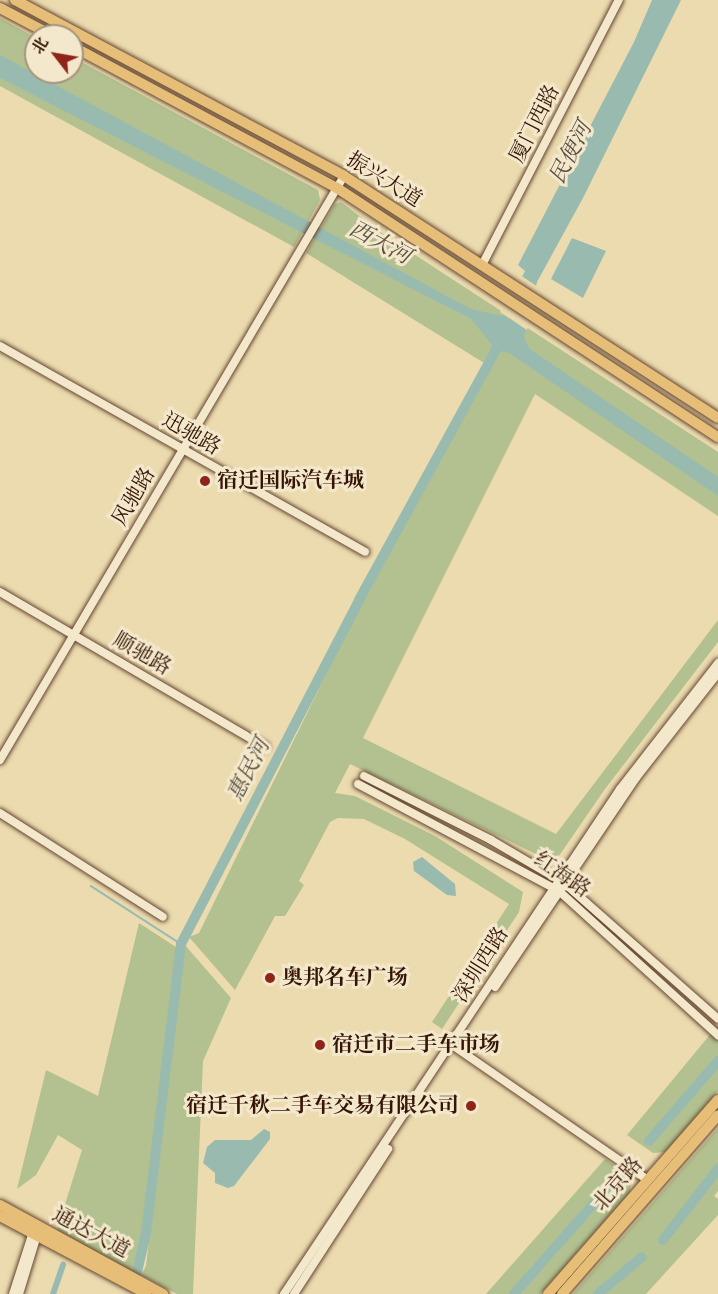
<!DOCTYPE html>
<html>
<head>
<meta charset="utf-8">
<style>
	body { margin:0 }
	#map { position:relative; width:718px; height:1294px; overflow:hidden; background:#ecdbaf; font-family:"IM FELL DW Pica","Noto Serif SC",serif }
	div>[style] { position:absolute }
	[style*='--x'] { left:calc(var(--x)*1px); top:calc(var(--y)*1px); width:calc(var(--w)*1px); rotate:calc(var(--a)*1deg) }
	.green>* { inset:0; background:#b2c18f }
	.water>* { inset:0; background:#99bbaf }
	.pier>* { inset:0; background:#ecdbaf }
	.stream>* { height:1.5px; margin:-0.75px; padding:0 0.75px; transform-origin:0.75px; border-radius:0.75px; background:#99bbaf }
	.canal>* { height:6px; margin:-3px; padding:0 3px; transform-origin:3px; border-radius:3px; background:#99bbaf }
	.river>* { height:10px; margin:-5px; padding:0 5px; transform-origin:5px; border-radius:5px; background:#99bbaf }
	.roads { filter:drop-shadow(0 0 2px #644631) drop-shadow(0 0 2px #644631) }
	.minor>* { height:8px; margin:-4px; padding:0 4px; transform-origin:4px; border-radius:4px; background:#f3e8cb }
	.major>* { height:10px; margin:-5px; padding:0 5px; transform-origin:5px; border-radius:5px; background:#e6be78 }
	.dots>* { width:16px; height:16px; translate:-50% -50%; box-sizing:border-box; border:3px solid #f3e8cb; border-radius:50% }
	span { translate:-50% -50%; white-space:nowrap; text-align:center; line-height:1.15; -webkit-text-stroke:6px #f3e8cb; paint-order:stroke }
	.street-label { font-size:21px; color:#361507 }
	.poi-label { font-size:21px; color:#361507; font-weight:700 }
	.left { translate:0 -50%; text-align:left }
	.right { translate:-100% -50%; text-align:right }
	.water-label { font-size:22px; color:#594f42; font-style:italic }
	.north { position:absolute; left:24px; top:24px; width:60px; height:60px; box-sizing:border-box; background:#f3e8cb; border:2px solid #a7947d; border-radius:50%; rotate:301deg; font-size:16px; font-weight:700; line-height:24px; text-align:center; color:#361507 }
	.north::after { content:''; display:block; margin:auto; width:21px; height:27px; background:#8f2418; clip-path:polygon(50% 0,100% 100%,50% 72%,0 100%) }
</style>
</head>
<body>
<div id="map">
	<div class="green">
		<div style="clip-path:polygon(0 18px,36px 38px,36px 72px,72px 72px,72px 57px,318px 190px,320px 200px,294px 247px,0 86px)"></div>
		<div style="clip-path:polygon(341px 202px,383px 234px,718px 452px,718px 516px,535px 394px,363px 738px,556px 834px,718px 620px,718px 642px,605px 789px,559px 856px,544px 858px,350px 764px,335px 793px,355px 796px,435px 836px,523px 892px,519px 912px,442px 1029px,432px 1022px,509px 904px,405px 839px,364px 819px,338px 818px,330px 822px,299px 881px,304px 885px,285px 916px,275px 916px,235px 990px,189px 937px,199px 933px,348px 630px,489px 366px,306px 253px,335px 204px)"></div>
		<div style="clip-path:polygon(139px 923px,179px 949px,142px 1236px,131px 1274px,56px 1233px,82px 1150px,58px 1135px,36px 1175px,17px 1189px,46px 1070px,98px 1096px)"></div>
		<div style="clip-path:polygon(184px 944px,231px 998px,203px 1061px,193px 1294px,177px 1294px,141px 1275px,146px 1266px)"></div>
		<div style="clip-path:polygon(718px 1025px,718px 1091px,665px 1152px,653px 1153px,627px 1135px)"></div>
		<div style="clip-path:polygon(718px 1128px,718px 1191px,714px 1196px,718px 1199px,718px 1215px,646px 1294px,573px 1294px)"></div>
		<div style="clip-path:polygon(605px 1159px,631px 1177px,630px 1192px,540px 1294px,486px 1294px)"></div>
	</div>
	<div class="water">
		<div style="clip-path:polygon(652px 0,681px 0,583px 198px,537px 282px,524px 337px,530px 349px,718px 477px,718px 496px,509px 353px,502px 351px,490px 357px,492px 345px,471px 319px,0 78px,0 55px,471px 309px,502px 316px,525px 271px,518px 265px,634px 42px)"></div>
		<div style="clip-path:polygon(572px 238px,606px 251px,583px 298px,551px 279px)"></div>
		<div style="clip-path:polygon(422px 857px,455px 884px,456px 896px,447px 895px,414px 871px,413px 862px)"></div>
		<div style="clip-path:polygon(264px 1129px,270px 1132px,270px 1139px,234px 1186px,228px 1188px,215px 1183px,215px 1173px,203px 1163px,207px 1147px,215px 1140px,251px 1140px)"></div>
	</div>
	<div class="pier">
		<div style="clip-path:polygon(520px 275px,538px 287px,527px 330px,500px 312px)"></div>
	</div>
	<div class="stream">
		<div style="--x:91;--y:886;--w:107;--a:32.8"></div>
	</div>
	<div class="canal">
		<div style="--x:53;--y:1294;--w:31;--a:-71"></div>
	</div>
	<div class="river">
		<div style="--x:649;--y:1141;--w:106;--a:-49.2"></div>
		<div style="--x:663;--y:1240;--w:90;--a:-52.2"></div>
		<div style="--x:137;--y:1272;--w:40;--a:-77"></div>
		<div style="--x:146;--y:1233;--w:291;--a:-83.1"></div>
		<div style="--x:181;--y:944;--w:387;--a:-62.6"></div>
		<div style="--x:359;--y:600;--w:290;--a:-61.3"></div>
		<div style="--x:514;--y:1294;--w:159;--a:-48.6"></div>
		<div style="--x:598;--y:1294;--w:57;--a:-40.1"></div>
	</div>
	<div class="roads">
		<div class="minor">
			<div style="--x:482;--y:265;--w:298;--a:-62.7"></div>
			<div style="--x:0;--y:346;--w:419;--a:29.4"></div>
			<div style="--x:0;--y:592;--w:307;--a:30.3"></div>
			<div style="--x:0;--y:760;--w:678;--a:-59.5"></div>
			<div style="--x:364;--y:776;--w:142;--a:26.7"></div>
			<div style="--x:491;--y:840;--w:85;--a:30.5"></div>
			<div style="--x:564;--y:883;--w:205;--a:41.4"></div>
			<div style="--x:358;--y:784;--w:228;--a:28"></div>
			<div style="--x:559;--y:891;--w:215;--a:42.2"></div>
			<div style="--x:0;--y:813;--w:193;--a:32.5"></div>
			<div style="--x:495;--y:987;--w:252;--a:-56"></div>
			<div style="--x:636;--y:778;--w:133;--a:-52"></div>
			<div style="--x:455;--y:1047;--w:234;--a:34.6"></div>
			<div style="--x:13;--y:1294;--w:68;--a:-72.1"></div>
			<div style="--x:19;--y:1294;--w:65;--a:-73"></div>
			<div style="--x:284;--y:1294;--w:607;--a:-56.36"></div>
			<div style="--x:620;--y:789;--w:160;--a:-52.1"></div>
			<div style="--x:294;--y:1294;--w:173;--a:-57"></div>
		</div>
		<div class="major">
			<div style="--x:15;--y:0;--w:373;--a:28.1"></div>
			<div style="--x:344;--y:176;--w:445;--a:32.9"></div>
			<div style="--x:0;--y:8;--w:60;--a:27.8"></div>
			<div style="--x:72;--y:46;--w:301;--a:28.2"></div>
			<div style="--x:337;--y:188;--w:455;--a:33.2"></div>
			<div style="--x:0;--y:1205;--w:186;--a:28.6"></div>
			<div style="--x:0;--y:1216;--w:166;--a:28"></div>
			<div style="--x:548;--y:1294;--w:258;--a:-48.8"></div>
			<div style="--x:562;--y:1294;--w:237;--a:-48.9"></div>
		</div>
	</div>
	<div class="dots">
		<div style="left:205px;top:481px;background:#8f2418"></div>
		<div style="left:270px;top:978px;background:#8f2418"></div>
		<div style="left:320px;top:1045px;background:#8f2418"></div>
		<div style="left:471px;top:1106px;background:#8f2418"></div>
	</div>
	<div class="street-label">
		<span style="left:535px;top:124px;rotate:-63deg">厦门西路</span>
		<span style="left:384px;top:180px;rotate:32deg">振兴大道</span>
		<span style="left:191px;top:434px;rotate:30deg">迅驰路</span>
		<span style="left:134px;top:497px;rotate:-60deg">风驰路</span>
		<span style="left:142px;top:654px;rotate:30deg">顺驰路</span>
		<span style="left:562px;top:875px;rotate:34deg">红海路</span>
		<span style="left:481px;top:965px;rotate:-58deg">深圳西路</span>
		<span style="left:618px;top:1184px;rotate:-49deg">北京路</span>
		<span style="left:91px;top:1233px;rotate:28deg">通达大道</span>
	</div>
	<div class="poi-label">
		<span class="left" style="left:217px;top:481px">宿迁国际汽车城</span>
		<span class="left" style="left:282px;top:978px">奥邦名车广场</span>
		<span class="left" style="left:332px;top:1045px">宿迁市二手车市场</span>
		<span class="right" style="left:459px;top:1106px">宿迁千秋二手车交易有限公司</span>
	</div>
	<div class="water-label">
		<span style="left:571px;top:153px;rotate:-63deg">民便河</span>
		<span style="left:380px;top:243px;rotate:28deg">西大河</span>
		<span style="left:249px;top:770px;rotate:-63deg">惠民河</span>
	</div>
	<div class="north">北</div>
</div>
</body>
</html>
